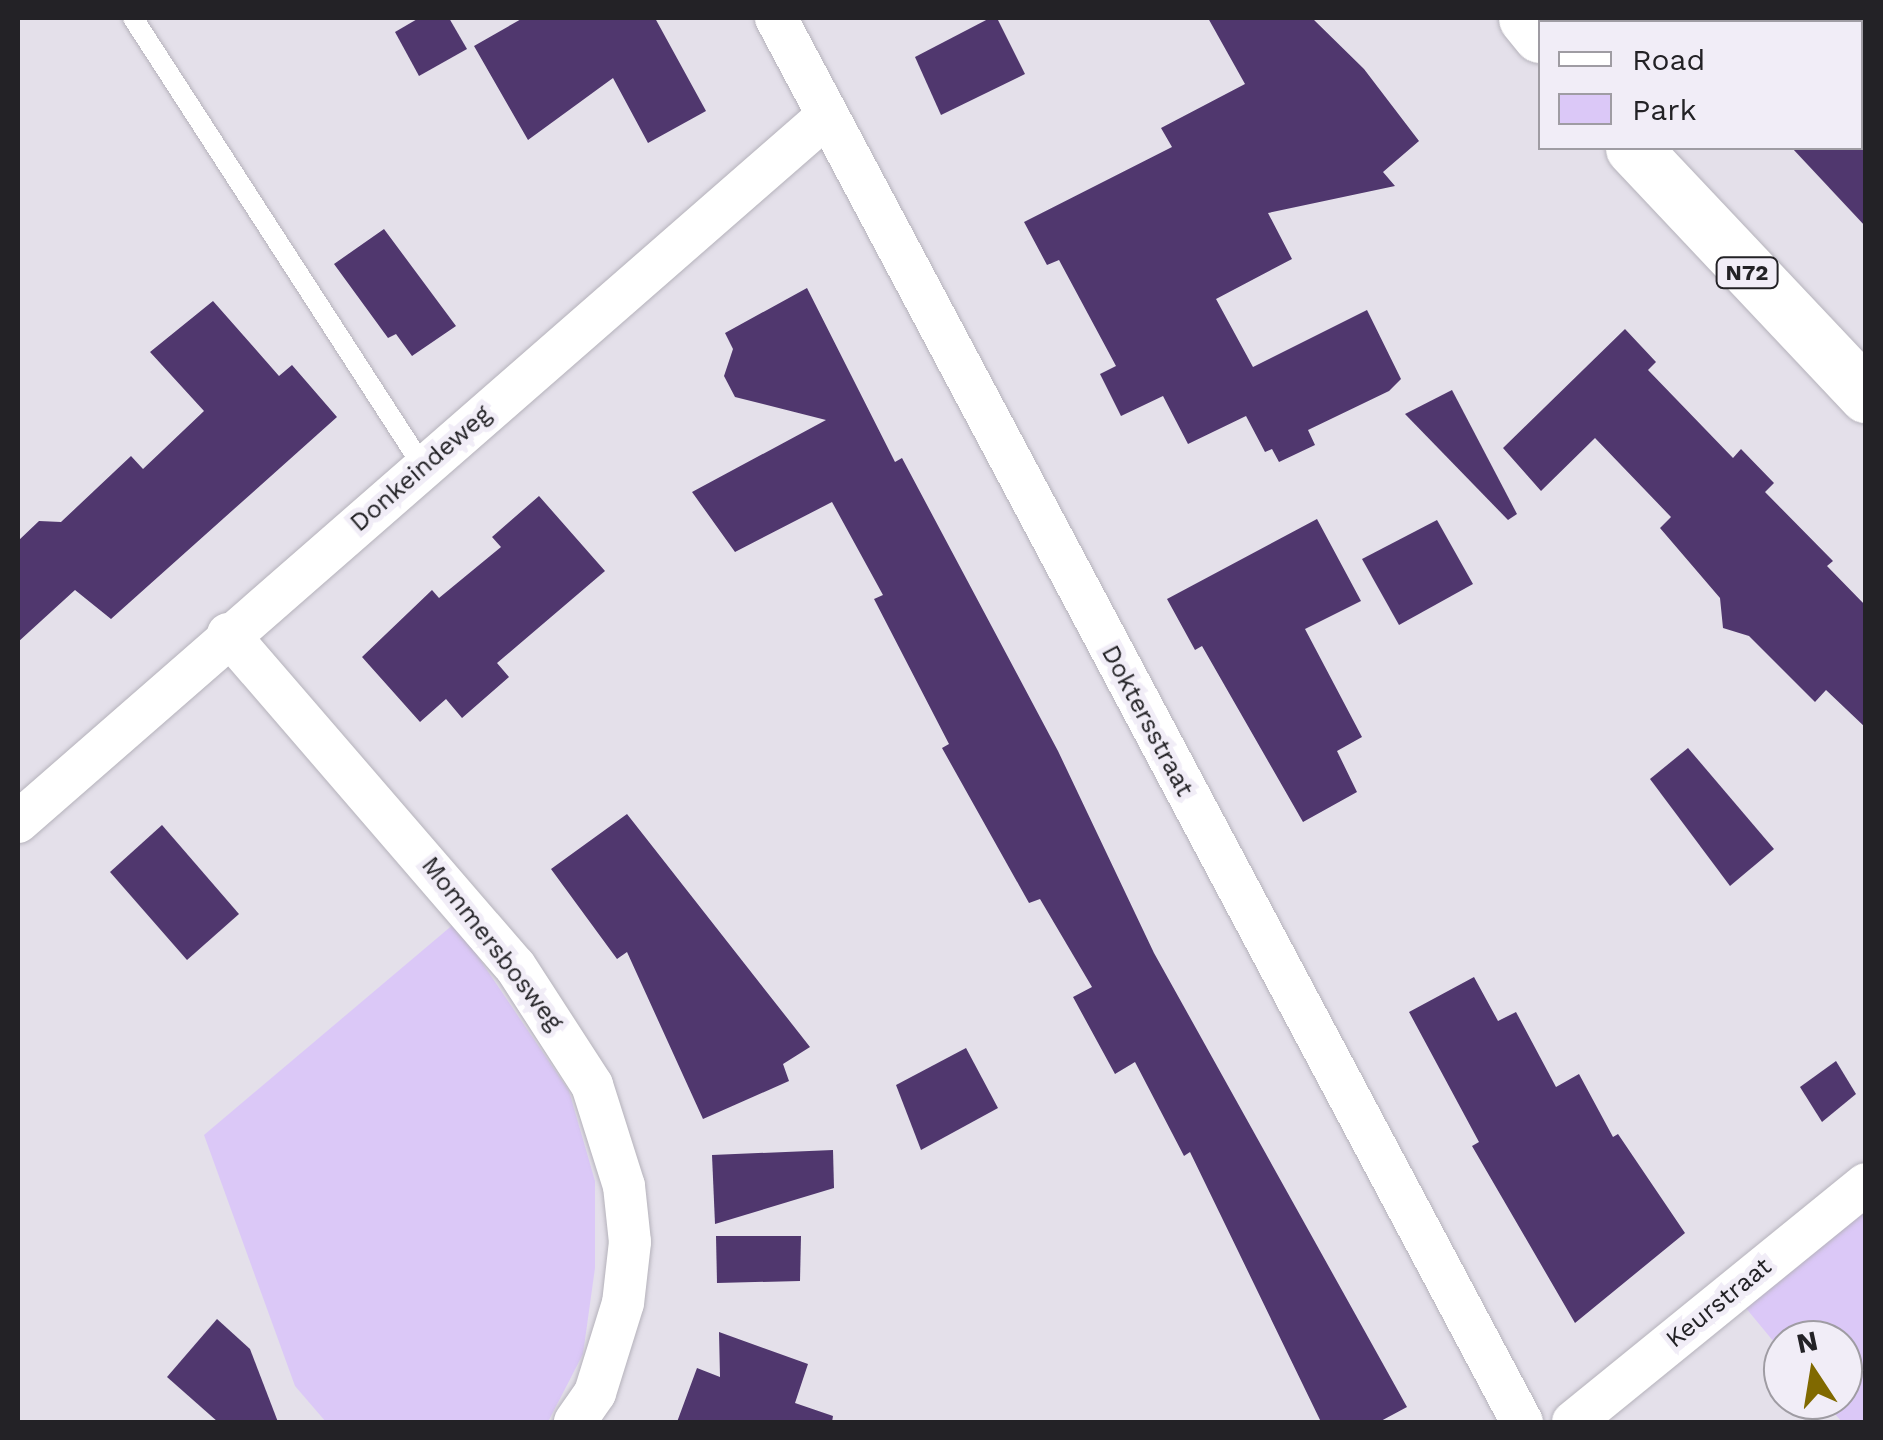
<!DOCTYPE html>
<html>
<head>
<meta charset="utf-8">
<style>
	body { margin:0 }
	#map { position:relative; width:1883px; height:1440px; overflow:hidden; background:#e4e0ea; font-family:"Work Sans",sans-serif }
	div>[style] { position:absolute }
	[style*='--x'] { left:calc(var(--x)*1px); top:calc(var(--y)*1px); width:calc(var(--w)*1px); rotate:calc(var(--a)*1deg) }
	.green>* { inset:0; background:#dbc8f7 }
	.building>* { inset:0; background:#50376e }
	.roads { filter:drop-shadow(0 0 2px #b5b2bb) drop-shadow(0 0 2px #b5b2bb) }
	.lane>* { height:20px; margin:-10px; padding:0 10px; transform-origin:10px; border-radius:10px; background:#fff }
	.street>* { height:42px; margin:-21px; padding:0 21px; transform-origin:21px; border-radius:21px; background:#fff }
	.primary>* { height:55px; margin:-27.5px; padding:0 27.5px; transform-origin:27.5px; border-radius:27.5px; background:#fff }
	span { translate:-50% -50%; white-space:nowrap; text-align:center; line-height:1.15; -webkit-text-stroke:10px #f1edf7; paint-order:stroke }
	.shield-label span { padding:2px 8px; background:#f1edf7; border:2px solid; border-radius:8px; -webkit-text-stroke-width:0 }
	.shield-label { font-size:22px; color:#232226; font-weight:700 }
	.street-label { font-size:25px; color:#232226 }
	.frame { position:absolute; inset:0; border:20px solid #232226; pointer-events:none }
	.legend { position:absolute; left:1538px; top:20px; width:325px; height:130px; box-sizing:border-box; background:#f1edf7; border:2px solid #9f9ca3; margin:0; padding:12px 18px; list-style:none; font-size:30px; color:#232226 }
	.legend li { display:flex; align-items:center; gap:20px; height:50px }
	.legend b { width:50px; border:2px solid #9f9ca3 }
	.north { position:absolute; left:1763px; top:1320px; width:100px; height:100px; box-sizing:border-box; background:#f1edf7; border:2px solid #9f9ca3; border-radius:50%; rotate:348deg; font-size:28px; font-weight:700; line-height:40px; text-align:center; color:#232226 }
	.north::after { content:''; display:block; margin:auto; width:35px; height:45px; background:#806900; clip-path:polygon(50% 0,100% 100%,50% 72%,0 100%) }
</style>
</head>
<body>
<div id="map">
	<div class="green">
		<div style="clip-path:polygon(455px 923px,569px 1091px,595px 1181px,595px 1268px,583px 1354px,548px 1422px,326px 1422px,295px 1386px,204px 1135px)"></div>
		<div style="clip-path:polygon(1865px 1210px,1865px 1422px,1842px 1422px,1823px 1400px,1843px 1400px,1843px 1340px,1783px 1340px,1783px 1353px,1745px 1307px)"></div>
	</div>
	<div class="building">
		<div style="clip-path:polygon(419px 18px,449px 18px,467px 49px,419px 76px,395px 32px)"></div>
		<div style="clip-path:polygon(523px 18px,655px 18px,706px 111px,648px 143px,613px 78px,528px 140px,474px 46px)"></div>
		<div style="clip-path:polygon(990px 18px,997px 18px,1025px 74px,941px 115px,915px 57px)"></div>
		<div style="clip-path:polygon(1208px 18px,1312px 18px,1364px 69px,1419px 141px,1383px 172px,1395px 186px,1268px 213px,1292px 259px,1216px 299px,1253px 367px,1367px 310px,1401px 379px,1389px 391px,1308px 430px,1315px 445px,1279px 462px,1272px 449px,1265px 452px,1246px 416px,1188px 444px,1163px 396px,1121px 416px,1100px 374px,1116px 366px,1059px 260px,1047px 265px,1024px 222px,1172px 147px,1161px 128px,1245px 84px)"></div>
		<div style="clip-path:polygon(1792px 148px,1866px 148px,1866px 227px)"></div>
		<div style="clip-path:polygon(384px 229px,456px 326px,412px 356px,396px 334px,388px 338px,334px 264px)"></div>
		<div style="clip-path:polygon(807px 288px,895px 462px,902px 458px,1058px 751px,1154px 953px,1407px 1407px,1379px 1422px,1321px 1422px,1190px 1152px,1184px 1156px,1135px 1062px,1115px 1074px,1073px 997px,1092px 987px,1040px 899px,1029px 903px,942px 748px,949px 744px,874px 599px,883px 595px,832px 502px,735px 552px,692px 492px,826px 420px,735px 397px,724px 376px,733px 349px,725px 333px)"></div>
		<div style="clip-path:polygon(213px 301px,279px 376px,292px 365px,337px 417px,111px 619px,75px 590px,18px 642px,18px 541px,39px 521px,61px 522px,131px 456px,143px 469px,204px 411px,150px 352px)"></div>
		<div style="clip-path:polygon(1625px 329px,1656px 362px,1648px 370px,1733px 458px,1741px 449px,1774px 483px,1765px 492px,1833px 561px,1827px 566px,1866px 606px,1866px 728px,1826px 690px,1815px 702px,1749px 636px,1723px 628px,1720px 598px,1660px 528px,1671px 517px,1595px 438px,1541px 491px,1503px 448px)"></div>
		<div style="clip-path:polygon(1452px 390px,1517px 514px,1508px 520px,1405px 414px)"></div>
		<div style="clip-path:polygon(539px 496px,605px 571px,497px 663px,509px 677px,462px 718px,446px 699px,420px 722px,362px 657px,432px 590px,439px 598px,501px 547px,492px 537px)"></div>
		<div style="clip-path:polygon(1317px 519px,1361px 601px,1305px 629px,1362px 737px,1337px 751px,1357px 792px,1303px 822px,1202px 646px,1195px 650px,1167px 599px)"></div>
		<div style="clip-path:polygon(1437px 520px,1473px 584px,1399px 625px,1362px 559px)"></div>
		<div style="clip-path:polygon(1688px 748px,1774px 849px,1730px 886px,1650px 779px)"></div>
		<div style="clip-path:polygon(627px 814px,810px 1047px,783px 1064px,789px 1081px,703px 1119px,627px 952px,617px 959px,551px 869px)"></div>
		<div style="clip-path:polygon(162px 825px,239px 914px,187px 960px,110px 872px)"></div>
		<div style="clip-path:polygon(1474px 977px,1498px 1021px,1516px 1012px,1556px 1087px,1579px 1074px,1613px 1137px,1618px 1134px,1685px 1233px,1575px 1323px,1472px 1146px,1479px 1142px,1409px 1012px)"></div>
		<div style="clip-path:polygon(966px 1048px,998px 1108px,921px 1150px,896px 1085px)"></div>
		<div style="clip-path:polygon(1836px 1061px,1856px 1094px,1822px 1122px,1800px 1087px)"></div>
		<div style="clip-path:polygon(833px 1150px,834px 1188px,715px 1224px,712px 1155px)"></div>
		<div style="clip-path:polygon(716px 1236px,801px 1236px,800px 1281px,717px 1283px)"></div>
		<div style="clip-path:polygon(217px 1319px,250px 1349px,278px 1422px,218px 1422px,167px 1377px)"></div>
		<div style="clip-path:polygon(719px 1332px,808px 1364px,795px 1403px,833px 1416px,832px 1422px,677px 1422px,697px 1368px,720px 1377px)"></div>
	</div>
	<div class="roads">
		<div class="lane">
			<div style="--x:133;--y:18;--w:536;--a:57.11"></div>
		</div>
		<div class="street">
			<div style="--x:776;--y:18;--w:1590;--a:62.02"></div>
			<div style="--x:228;--y:634;--w:439;--a:49.2"></div>
			<div style="--x:515;--y:966;--w:142;--a:57.1"></div>
			<div style="--x:592;--y:1085;--w:106;--a:72.4"></div>
			<div style="--x:624;--y:1186;--w:56;--a:83.9"></div>
			<div style="--x:630;--y:1242;--w:61;--a:96.5"></div>
			<div style="--x:623;--y:1303;--w:94;--a:107.3"></div>
			<div style="--x:595;--y:1393;--w:35;--a:125"></div>
			<div style="--x:18;--y:822;--w:1072;--a:-41.11"></div>
			<div style="--x:1573;--y:1422;--w:377;--a:-39.1"></div>
		</div>
		<div class="primary">
			<div style="--x:1526;--y:18;--w:22;--a:51"></div>
			<div style="--x:1633;--y:148;--w:340;--a:46.7"></div>
		</div>
	</div>
	<div class="shield-label">
		<span style="left:1747px;top:273px">N72</span>
	</div>
	<div class="street-label">
		<span style="left:421px;top:469px;rotate:-41deg">Donkeindeweg</span>
		<span style="left:1147px;top:721px;rotate:62deg">Doktersstraat</span>
		<span style="left:492px;top:944px;rotate:52deg">Mommersbosweg</span>
		<span style="left:1719px;top:1303px;rotate:-39deg">Keurstraat</span>
	</div>
	<div class="frame"></div>
	<ul class="legend">
	<li><b style="height:12px;background:#fff"></b>Road</li>
	<li><b style="height:28px;background:#dbc8f7"></b>Park</li>
	</ul>
	<div class="north">N</div>
</div>
</body>
</html>
